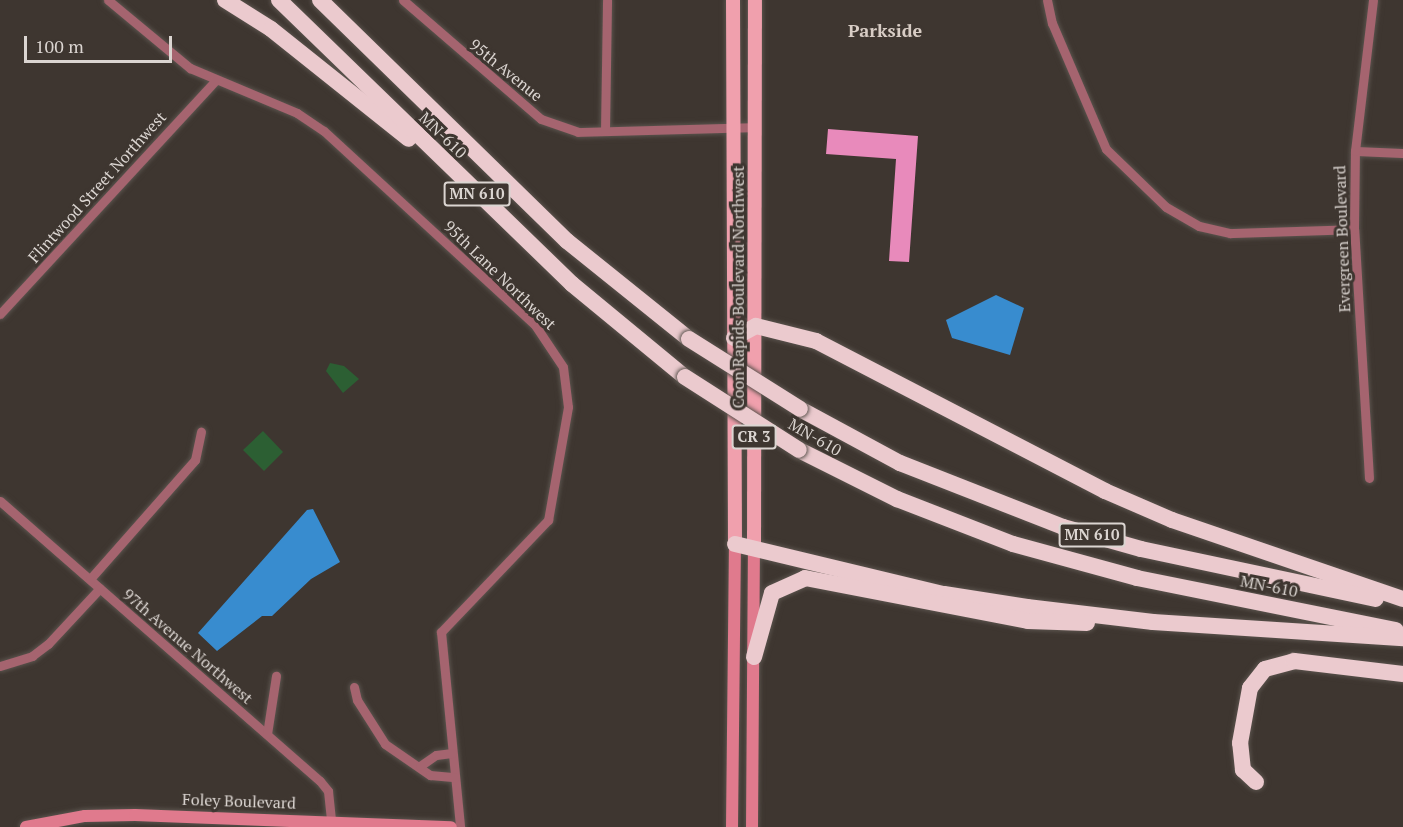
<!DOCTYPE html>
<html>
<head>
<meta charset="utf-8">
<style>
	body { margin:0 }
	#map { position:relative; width:1403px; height:827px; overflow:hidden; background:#3e3630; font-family:"PT Serif",serif }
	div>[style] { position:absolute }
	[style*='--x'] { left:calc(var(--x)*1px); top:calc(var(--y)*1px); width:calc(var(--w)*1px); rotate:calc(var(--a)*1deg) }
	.green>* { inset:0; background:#2c5f33 }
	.water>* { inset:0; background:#388ccf }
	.building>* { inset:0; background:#e88abb }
	.roads { filter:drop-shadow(0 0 2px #5a534d) drop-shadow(0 0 2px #5a534d) }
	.street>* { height:9px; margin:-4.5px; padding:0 4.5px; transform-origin:4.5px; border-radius:4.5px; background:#a5646f }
	.secondary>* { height:12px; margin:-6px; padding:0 6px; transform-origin:6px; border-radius:6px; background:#e07a8d }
	.primary>* { height:14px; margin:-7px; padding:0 7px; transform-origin:7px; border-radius:7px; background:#f0a0ad }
	.highway>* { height:16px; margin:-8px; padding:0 8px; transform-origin:8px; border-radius:8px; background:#ebcace }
	.bridges { filter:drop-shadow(0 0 2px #5a534d) drop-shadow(0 0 2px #5a534d) }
	.highway-bridge>* { height:16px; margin:-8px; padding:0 8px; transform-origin:8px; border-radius:8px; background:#ebcace }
	span { translate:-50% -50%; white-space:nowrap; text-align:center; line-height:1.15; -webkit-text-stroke:6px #3e3630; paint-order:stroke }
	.shield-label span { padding:2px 4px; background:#3e3630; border:2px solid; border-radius:4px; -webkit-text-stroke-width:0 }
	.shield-label { font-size:15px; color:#dbd5d1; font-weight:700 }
	.street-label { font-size:16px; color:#dbd5d1 }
	.neighbourhood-label { font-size:18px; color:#d8cdc5; font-weight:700 }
	.scale { position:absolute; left:24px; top:36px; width:148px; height:27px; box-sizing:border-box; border:3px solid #dbd5d1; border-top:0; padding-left:8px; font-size:18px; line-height:21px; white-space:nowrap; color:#dbd5d1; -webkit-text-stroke:4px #3e3630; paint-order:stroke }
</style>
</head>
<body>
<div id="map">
	<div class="green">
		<div style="clip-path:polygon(330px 363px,344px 366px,359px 379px,343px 393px,326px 371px)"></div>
		<div style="clip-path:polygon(263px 431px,283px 452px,264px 471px,243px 450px)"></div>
	</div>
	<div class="water">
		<div style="clip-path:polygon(996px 295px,1024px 308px,1010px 355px,952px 338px,946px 320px)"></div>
		<div style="clip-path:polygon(313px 509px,340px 562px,311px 579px,272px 616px,262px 616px,217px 651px,198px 633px,307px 510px)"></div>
	</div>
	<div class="building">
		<div style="clip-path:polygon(828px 129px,918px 136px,909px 262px,889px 261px,896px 159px,826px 154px)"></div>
	</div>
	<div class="roads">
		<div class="street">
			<div style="--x:108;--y:0;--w:107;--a:39.7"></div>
			<div style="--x:190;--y:68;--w:116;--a:22.8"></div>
			<div style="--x:297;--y:113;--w:32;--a:34"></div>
			<div style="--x:324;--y:131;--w:287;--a:42.6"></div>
			<div style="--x:535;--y:325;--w:50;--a:56.3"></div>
			<div style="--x:563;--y:367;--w:40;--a:82.9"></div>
			<div style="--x:568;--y:407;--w:115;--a:100"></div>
			<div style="--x:548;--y:520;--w:155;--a:133.7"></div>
			<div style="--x:441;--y:632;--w:196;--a:84.4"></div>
			<div style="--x:403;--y:0;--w:182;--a:40.8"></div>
			<div style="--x:541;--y:119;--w:39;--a:19"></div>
			<div style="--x:578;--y:132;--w:177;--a:-1.6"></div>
			<div style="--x:1047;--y:0;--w:24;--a:78"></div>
			<div style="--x:1052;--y:23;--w:137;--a:66.8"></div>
			<div style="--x:1106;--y:149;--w:83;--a:44"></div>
			<div style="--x:1166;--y:207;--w:38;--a:30"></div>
			<div style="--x:1199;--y:226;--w:32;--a:13"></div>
			<div style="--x:1230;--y:233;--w:124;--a:-1.8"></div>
			<div style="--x:605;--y:131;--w:131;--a:-89.1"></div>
			<div style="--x:1355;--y:151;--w:48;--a:2.4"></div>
			<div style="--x:0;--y:314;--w:318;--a:-47.3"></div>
			<div style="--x:1369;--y:478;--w:249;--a:-93.4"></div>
			<div style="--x:1354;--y:229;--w:78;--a:-89.3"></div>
			<div style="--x:1355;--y:151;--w:152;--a:-83.2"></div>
			<div style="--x:0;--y:501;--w:425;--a:41.2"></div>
			<div style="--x:320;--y:781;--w:13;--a:51"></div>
			<div style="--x:328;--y:791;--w:36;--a:84"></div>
			<div style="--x:90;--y:579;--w:159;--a:-48.6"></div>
			<div style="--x:195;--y:460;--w:29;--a:-78"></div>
			<div style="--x:0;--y:666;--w:34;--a:-17"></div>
			<div style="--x:32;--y:656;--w:20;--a:-37"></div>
			<div style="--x:48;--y:644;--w:76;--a:-47.1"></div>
			<div style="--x:354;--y:687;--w:13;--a:77"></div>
			<div style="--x:357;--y:700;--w:52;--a:57.5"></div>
			<div style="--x:385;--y:744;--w:55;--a:34.6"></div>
			<div style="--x:430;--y:775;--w:25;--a:5"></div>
			<div style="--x:267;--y:734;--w:59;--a:-81.2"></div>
			<div style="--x:420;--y:766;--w:19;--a:-35"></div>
			<div style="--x:436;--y:755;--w:16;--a:-7"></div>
		</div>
		<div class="secondary">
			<div style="--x:26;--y:827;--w:60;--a:-10.6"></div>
			<div style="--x:85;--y:816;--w:50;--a:-1.1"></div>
			<div style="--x:135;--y:815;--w:316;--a:2.2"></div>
			<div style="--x:732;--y:827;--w:283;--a:-89.4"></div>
			<div style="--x:752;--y:827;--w:278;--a:-89.6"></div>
		</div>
		<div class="primary">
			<div style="--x:733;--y:0;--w:544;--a:89.79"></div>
			<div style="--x:754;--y:549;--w:549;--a:-89.9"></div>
		</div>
		<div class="highway">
			<div style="--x:225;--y:0;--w:54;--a:32.2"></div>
			<div style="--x:271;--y:29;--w:176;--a:38.6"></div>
			<div style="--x:279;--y:0;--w:408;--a:44.1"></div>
			<div style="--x:572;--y:284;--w:146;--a:39.5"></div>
			<div style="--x:320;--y:0;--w:345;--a:44.3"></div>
			<div style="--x:567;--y:241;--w:156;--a:38.8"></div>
			<div style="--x:734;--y:338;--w:25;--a:-29"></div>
			<div style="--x:756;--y:326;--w:62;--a:14"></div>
			<div style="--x:816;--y:341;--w:326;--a:27.4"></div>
			<div style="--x:1105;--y:491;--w:73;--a:23.4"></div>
			<div style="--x:1172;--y:520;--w:244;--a:18.9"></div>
			<div style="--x:800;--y:409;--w:114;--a:28.4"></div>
			<div style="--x:900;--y:463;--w:175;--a:21.4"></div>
			<div style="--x:1063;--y:527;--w:81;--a:15.8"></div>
			<div style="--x:1141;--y:549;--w:240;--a:12"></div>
			<div style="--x:799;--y:450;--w:110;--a:26.6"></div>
			<div style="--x:897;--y:499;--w:124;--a:21.2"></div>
			<div style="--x:1013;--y:544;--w:129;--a:15.3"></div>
			<div style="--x:1137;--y:578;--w:264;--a:11.4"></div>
			<div style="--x:735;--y:544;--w:215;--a:13.5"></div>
			<div style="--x:944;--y:594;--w:84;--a:8.9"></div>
			<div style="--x:1027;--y:607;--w:127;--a:6.8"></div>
			<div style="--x:1153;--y:622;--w:251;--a:3.7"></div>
			<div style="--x:754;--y:657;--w:66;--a:-74.3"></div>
			<div style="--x:772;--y:593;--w:36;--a:-24"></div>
			<div style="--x:805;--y:578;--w:227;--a:10.9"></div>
			<div style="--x:1028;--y:621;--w:59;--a:1.9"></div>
			<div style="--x:1256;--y:782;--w:18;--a:-137"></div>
			<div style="--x:1243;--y:770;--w:27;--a:-96"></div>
			<div style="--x:1240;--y:743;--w:56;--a:-79.7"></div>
			<div style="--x:1250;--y:688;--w:24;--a:-52"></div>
			<div style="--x:1265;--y:669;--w:30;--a:-15"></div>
			<div style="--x:1294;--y:661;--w:110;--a:6.8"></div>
		</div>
	</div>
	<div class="bridges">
		<div class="highway-bridge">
			<div style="--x:689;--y:339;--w:131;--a:32.2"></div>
			<div style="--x:685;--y:377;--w:135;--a:32.6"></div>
		</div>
	</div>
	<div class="shield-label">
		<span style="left:477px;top:194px">MN 610</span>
		<span style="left:754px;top:437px">CR 3</span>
		<span style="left:1092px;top:535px">MN 610</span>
	</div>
	<div class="street-label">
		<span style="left:506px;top:70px;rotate:39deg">95th Avenue</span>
		<span style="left:443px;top:135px;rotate:44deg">MN-610</span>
		<span style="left:97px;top:187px;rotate:-48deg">Flintwood Street Northwest</span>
		<span style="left:1342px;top:239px;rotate:-92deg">Evergreen Boulevard</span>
		<span style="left:500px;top:275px;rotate:44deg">95th Lane Northwest</span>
		<span style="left:738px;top:287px;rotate:-90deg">Coon Rapids Boulevard Northwest</span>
		<span style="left:815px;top:437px;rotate:30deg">MN-610</span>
		<span style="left:1269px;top:586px;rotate:11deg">MN-610</span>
		<span style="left:188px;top:646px;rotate:41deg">97th Avenue Northwest</span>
		<span style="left:239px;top:801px;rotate:2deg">Foley Boulevard</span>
	</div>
	<div class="neighbourhood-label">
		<span style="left:885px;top:30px">Parkside</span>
	</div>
	<div class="scale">100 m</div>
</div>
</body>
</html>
